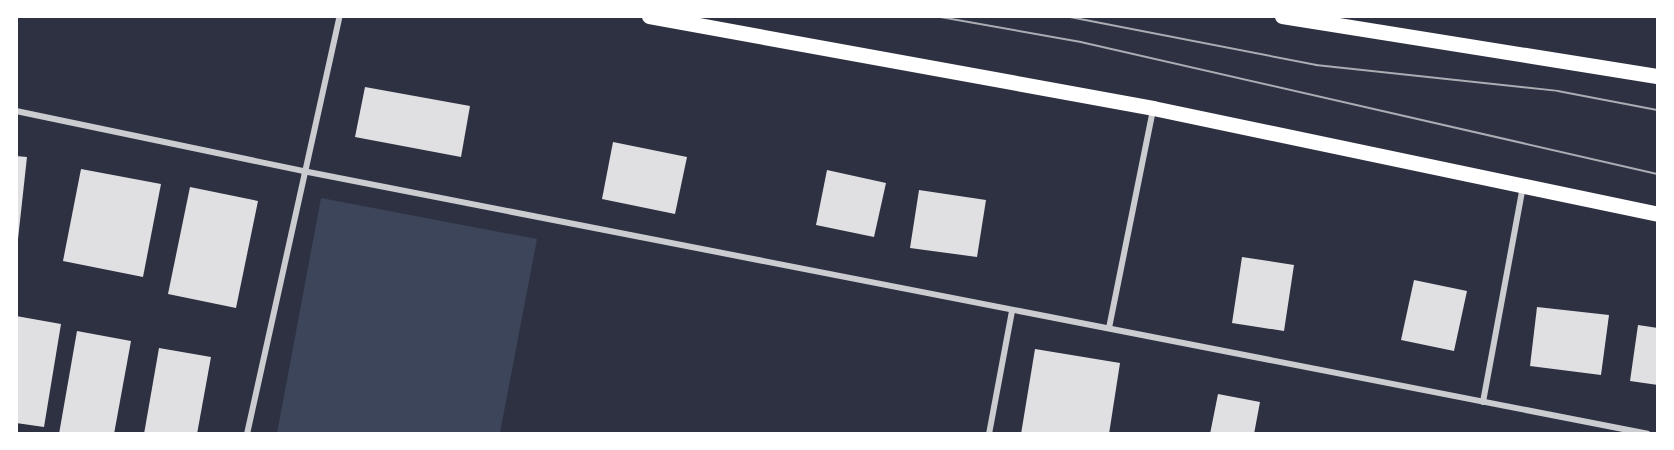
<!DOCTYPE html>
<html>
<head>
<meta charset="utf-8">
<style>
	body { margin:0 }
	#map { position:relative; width:1674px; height:450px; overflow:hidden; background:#2d3142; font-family:"Libre Baskerville",serif }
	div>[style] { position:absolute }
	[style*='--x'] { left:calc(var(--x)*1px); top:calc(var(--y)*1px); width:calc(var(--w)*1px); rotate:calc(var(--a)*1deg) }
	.green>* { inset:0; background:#3c4559 }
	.building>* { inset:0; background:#e0e0e3 }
	.minor>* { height:6px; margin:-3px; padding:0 3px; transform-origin:3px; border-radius:3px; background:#caccd0 }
	.primary>* { height:15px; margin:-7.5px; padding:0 7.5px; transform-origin:7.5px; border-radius:7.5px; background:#fff }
	.tram>* { height:1.5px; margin:-0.75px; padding:0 0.75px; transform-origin:0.75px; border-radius:0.75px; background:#abadb3 }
	span { translate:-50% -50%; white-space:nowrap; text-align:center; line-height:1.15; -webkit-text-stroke:4.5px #fff; paint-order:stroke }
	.frame { position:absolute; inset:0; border:18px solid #fff; pointer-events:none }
</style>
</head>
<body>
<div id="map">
	<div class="green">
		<div style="clip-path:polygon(321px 198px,537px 239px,500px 433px,277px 433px)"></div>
	</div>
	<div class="building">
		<div style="clip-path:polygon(365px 87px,470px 106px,461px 157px,355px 137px)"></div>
		<div style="clip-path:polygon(613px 142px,687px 157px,675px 214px,602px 199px)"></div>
		<div style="clip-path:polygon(16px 156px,27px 157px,18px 239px,16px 238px)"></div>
		<div style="clip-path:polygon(81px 169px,161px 184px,143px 277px,63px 261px)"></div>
		<div style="clip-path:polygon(827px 170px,886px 183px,874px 237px,816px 225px)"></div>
		<div style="clip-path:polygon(190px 187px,258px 201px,236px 308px,168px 294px)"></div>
		<div style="clip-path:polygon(919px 190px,986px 200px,977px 257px,910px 248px)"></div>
		<div style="clip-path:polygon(1242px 257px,1294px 265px,1284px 331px,1232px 323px)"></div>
		<div style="clip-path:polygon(1414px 280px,1467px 291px,1454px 351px,1401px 340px)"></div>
		<div style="clip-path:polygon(1537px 307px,1609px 315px,1601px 375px,1530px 366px)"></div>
		<div style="clip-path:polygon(16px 316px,61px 324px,44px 427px,16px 423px)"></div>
		<div style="clip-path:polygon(1638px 325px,1658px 328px,1658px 385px,1630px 381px)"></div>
		<div style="clip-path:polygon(77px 331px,131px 341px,114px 434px,59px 434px)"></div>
		<div style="clip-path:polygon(159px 348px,211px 357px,197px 434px,144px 434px)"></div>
		<div style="clip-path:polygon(1035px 349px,1120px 363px,1109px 434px,1021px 434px)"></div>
		<div style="clip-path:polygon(1218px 394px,1260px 402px,1254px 434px,1210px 434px)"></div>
	</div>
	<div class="minor">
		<div style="--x:16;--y:111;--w:293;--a:11.8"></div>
		<div style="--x:303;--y:171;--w:1370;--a:11.06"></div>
		<div style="--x:1109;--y:328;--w:223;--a:-78.6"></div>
		<div style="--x:1483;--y:402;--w:219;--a:-79.5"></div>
		<div style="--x:247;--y:434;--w:428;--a:-77.5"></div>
		<div style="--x:989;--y:434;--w:125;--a:-79.4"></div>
	</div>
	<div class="primary">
		<div style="--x:649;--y:16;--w:512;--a:10.34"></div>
		<div style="--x:1153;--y:108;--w:516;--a:11.85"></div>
		<div style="--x:1282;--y:16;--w:381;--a:9.1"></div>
	</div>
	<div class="tram">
		<div style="--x:935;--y:16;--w:148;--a:10.1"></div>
		<div style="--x:1081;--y:42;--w:592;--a:12.89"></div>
		<div style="--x:1065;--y:16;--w:256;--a:11"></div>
		<div style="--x:1316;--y:65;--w:243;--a:6.1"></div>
		<div style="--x:1558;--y:91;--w:102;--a:10.8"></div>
	</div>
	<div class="frame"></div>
</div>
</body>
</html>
